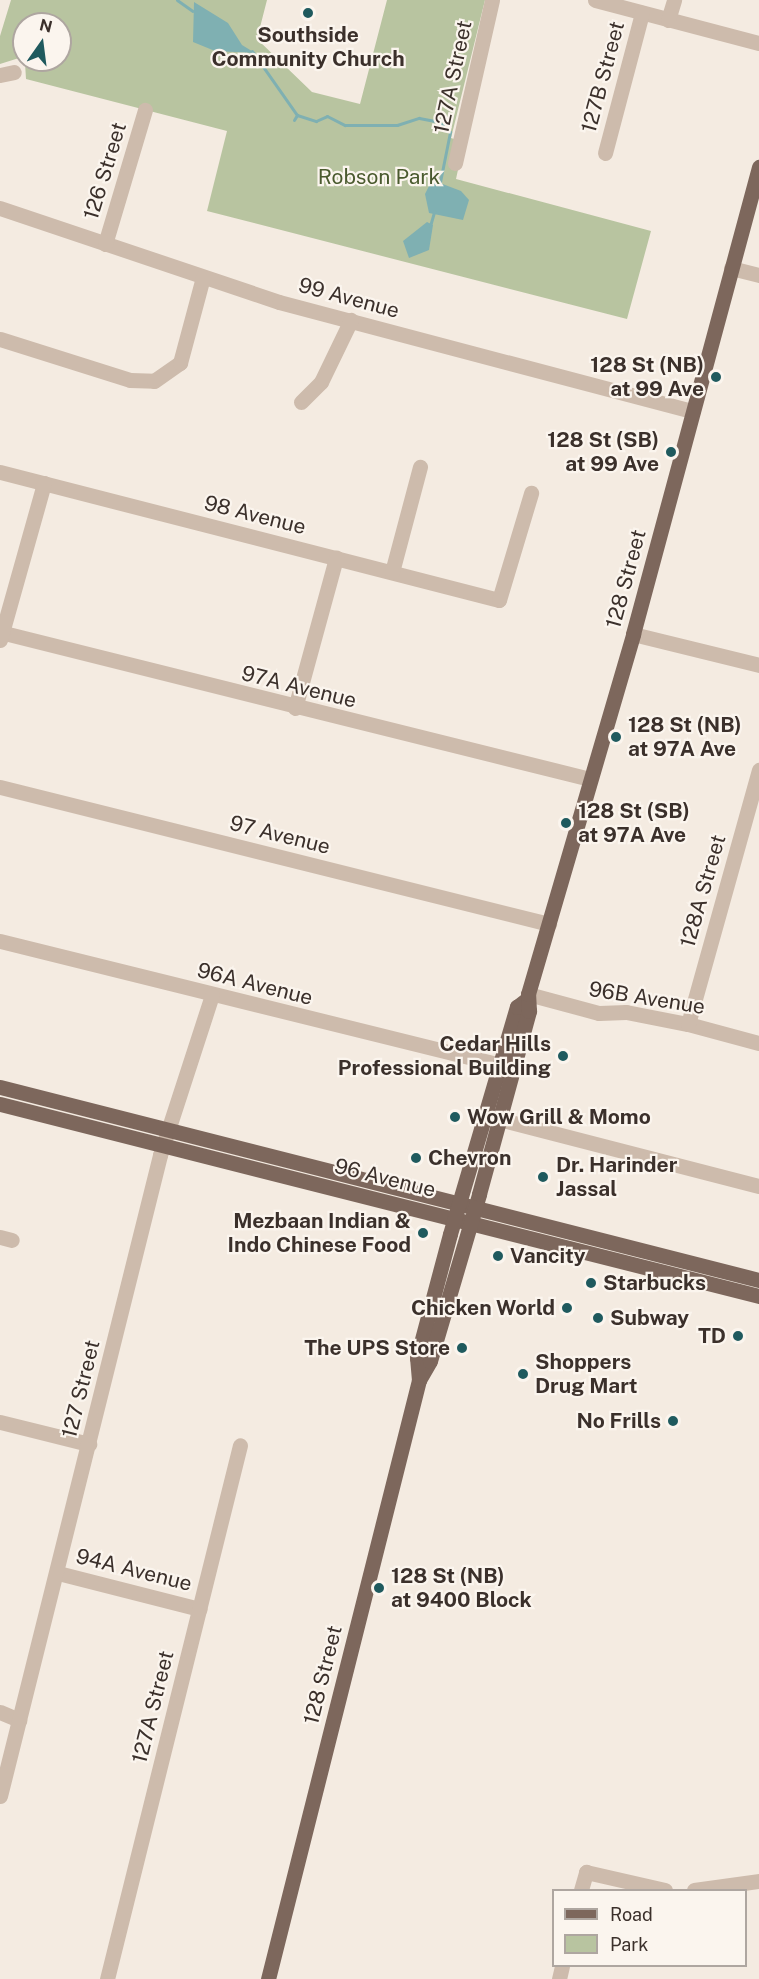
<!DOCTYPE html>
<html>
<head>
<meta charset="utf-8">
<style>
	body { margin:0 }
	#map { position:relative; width:759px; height:1979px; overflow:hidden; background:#f4ebe1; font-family:"Public Sans",sans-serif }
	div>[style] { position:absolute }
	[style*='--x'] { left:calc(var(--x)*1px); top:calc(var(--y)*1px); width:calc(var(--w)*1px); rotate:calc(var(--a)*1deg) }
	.green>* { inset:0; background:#b8c4a0 }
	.water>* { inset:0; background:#7fb0b2 }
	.stream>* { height:3px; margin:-1.5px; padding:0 1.5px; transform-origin:1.5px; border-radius:1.5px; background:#7fb0b2 }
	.minor>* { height:15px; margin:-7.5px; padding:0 7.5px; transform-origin:7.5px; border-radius:7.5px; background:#cdbbac }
	.major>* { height:15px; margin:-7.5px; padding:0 7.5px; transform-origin:7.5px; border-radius:7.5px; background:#7d675c }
	.dots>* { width:16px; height:16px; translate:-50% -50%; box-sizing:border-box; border:3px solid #fbf5ee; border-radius:50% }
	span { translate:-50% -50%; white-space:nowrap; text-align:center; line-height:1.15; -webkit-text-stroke:4.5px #fbf5ee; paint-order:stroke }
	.poi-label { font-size:21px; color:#3b302b; font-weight:700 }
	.right { translate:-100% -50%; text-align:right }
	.left { translate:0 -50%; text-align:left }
	.street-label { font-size:21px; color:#3b302b }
	.park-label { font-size:21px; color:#4a5a2e }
	.legend { position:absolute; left:552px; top:1889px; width:195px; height:78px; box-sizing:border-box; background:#fbf5ee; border:2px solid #aea6a0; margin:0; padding:8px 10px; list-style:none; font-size:18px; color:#3b302b }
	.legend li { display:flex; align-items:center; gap:12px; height:30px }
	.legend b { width:30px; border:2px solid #aea6a0 }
	.north { position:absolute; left:12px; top:12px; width:60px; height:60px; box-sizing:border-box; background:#fbf5ee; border:2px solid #aea6a0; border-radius:50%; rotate:14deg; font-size:16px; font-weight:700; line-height:24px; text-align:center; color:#3b302b }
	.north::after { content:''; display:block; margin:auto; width:21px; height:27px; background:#1f5a5e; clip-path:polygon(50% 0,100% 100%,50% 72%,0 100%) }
</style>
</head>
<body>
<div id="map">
	<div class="green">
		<div style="clip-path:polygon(evenodd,11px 0,267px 0,257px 39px,312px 92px,360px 104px,387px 0,485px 0,451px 138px,464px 142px,456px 179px,651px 231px,627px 319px,207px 211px,227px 131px,26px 79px,25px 63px,19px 58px,0 64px,0 36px,11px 0,24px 24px,60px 24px,60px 60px,24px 60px,24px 24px)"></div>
	</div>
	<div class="water">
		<div style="clip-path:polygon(194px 2px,228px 23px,242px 45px,255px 53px,215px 51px,193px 42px)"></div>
		<div style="clip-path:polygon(432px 180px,461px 191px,469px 200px,463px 220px,429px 213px,425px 194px)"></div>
		<div style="clip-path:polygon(427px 222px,433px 225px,429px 250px,409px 258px,403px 241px)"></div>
	</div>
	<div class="stream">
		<div style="--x:177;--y:0;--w:19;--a:35"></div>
		<div style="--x:252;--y:51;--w:78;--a:54.9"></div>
		<div style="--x:294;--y:120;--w:6;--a:-59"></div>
		<div style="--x:297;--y:115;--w:20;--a:18"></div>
		<div style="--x:316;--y:121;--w:12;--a:-24"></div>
		<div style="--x:327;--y:116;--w:20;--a:27"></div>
		<div style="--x:345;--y:125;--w:52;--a:0"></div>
		<div style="--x:397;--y:125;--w:23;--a:-18"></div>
		<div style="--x:419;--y:118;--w:20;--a:11"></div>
		<div style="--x:439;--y:122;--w:15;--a:42"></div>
		<div style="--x:450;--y:132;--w:51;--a:101.3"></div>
		<div style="--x:430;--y:226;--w:15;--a:-74"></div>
	</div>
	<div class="minor">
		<div style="--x:595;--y:0;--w:170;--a:14.7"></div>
		<div style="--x:668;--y:20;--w:21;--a:-73"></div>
		<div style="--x:0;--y:75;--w:14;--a:-12"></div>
		<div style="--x:605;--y:153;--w:145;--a:-75.2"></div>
		<div style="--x:455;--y:163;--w:167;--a:-77.2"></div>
		<div style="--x:0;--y:208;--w:294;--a:18.6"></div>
		<div style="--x:279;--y:302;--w:428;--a:14.8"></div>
		<div style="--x:105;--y:244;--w:140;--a:-73.4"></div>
		<div style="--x:731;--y:268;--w:29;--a:14"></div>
		<div style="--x:0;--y:339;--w:136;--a:17.5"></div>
		<div style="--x:130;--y:380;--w:24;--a:2"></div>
		<div style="--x:154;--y:381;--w:32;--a:-35"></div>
		<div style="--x:180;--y:363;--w:89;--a:-75"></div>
		<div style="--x:301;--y:402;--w:28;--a:-45"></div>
		<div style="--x:321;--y:382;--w:69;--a:-64.2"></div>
		<div style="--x:0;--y:472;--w:515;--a:14.39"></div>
		<div style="--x:499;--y:600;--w:112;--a:-73.3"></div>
		<div style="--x:392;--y:572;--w:109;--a:-75.1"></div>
		<div style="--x:0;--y:632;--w:608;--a:13.99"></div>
		<div style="--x:633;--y:634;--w:130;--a:13.8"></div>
		<div style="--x:0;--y:640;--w:163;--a:-74.3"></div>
		<div style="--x:295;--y:708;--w:156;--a:-74.7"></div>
		<div style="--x:0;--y:787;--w:566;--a:14.01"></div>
		<div style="--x:0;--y:941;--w:516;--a:13.9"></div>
		<div style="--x:528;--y:994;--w:73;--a:15"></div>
		<div style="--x:599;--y:1013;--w:27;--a:-2"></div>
		<div style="--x:626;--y:1012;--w:63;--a:11"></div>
		<div style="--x:688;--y:1024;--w:73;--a:15"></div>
		<div style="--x:688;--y:1024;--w:264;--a:-74.4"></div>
		<div style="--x:499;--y:1119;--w:268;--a:14.5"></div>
		<div style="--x:0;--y:1237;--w:12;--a:14"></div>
		<div style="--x:0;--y:1422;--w:92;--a:13.9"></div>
		<div style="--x:58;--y:1573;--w:146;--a:14.3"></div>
		<div style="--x:0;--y:1712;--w:21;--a:23"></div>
		<div style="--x:0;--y:1796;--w:661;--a:-75.98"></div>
		<div style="--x:160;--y:1155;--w:168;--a:-72"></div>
		<div style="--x:581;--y:1890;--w:19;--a:-74"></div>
		<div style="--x:586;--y:1872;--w:81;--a:12.8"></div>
		<div style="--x:694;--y:1890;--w:66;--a:-7.9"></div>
		<div style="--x:107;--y:1979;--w:550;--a:-76.01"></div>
		<div style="--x:559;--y:1979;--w:13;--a:-77"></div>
	</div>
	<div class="major">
		<div style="--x:0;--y:1087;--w:783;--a:14.27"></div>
		<div style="--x:0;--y:1104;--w:783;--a:14.2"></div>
		<div style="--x:419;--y:1380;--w:22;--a:-95"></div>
		<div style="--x:417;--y:1358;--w:128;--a:-75.1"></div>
		<div style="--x:450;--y:1234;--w:237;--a:-73.6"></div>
		<div style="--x:517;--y:1007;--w:11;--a:-38"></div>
		<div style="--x:268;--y:1979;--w:618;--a:-75.85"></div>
		<div style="--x:419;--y:1380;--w:22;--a:-60"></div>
		<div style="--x:430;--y:1361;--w:174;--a:-73.6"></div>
		<div style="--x:479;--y:1194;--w:190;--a:-74.7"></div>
		<div style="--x:529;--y:1011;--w:17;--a:-93"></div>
		<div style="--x:528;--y:994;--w:375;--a:-73.7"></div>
		<div style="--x:633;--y:634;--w:484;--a:-74.9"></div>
	</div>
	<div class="dots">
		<div style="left:308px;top:13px;background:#1f5a5e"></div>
		<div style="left:716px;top:377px;background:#1f5a5e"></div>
		<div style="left:671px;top:452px;background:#1f5a5e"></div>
		<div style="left:616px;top:737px;background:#1f5a5e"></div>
		<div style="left:566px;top:823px;background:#1f5a5e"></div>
		<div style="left:563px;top:1056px;background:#1f5a5e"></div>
		<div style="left:455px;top:1117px;background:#1f5a5e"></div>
		<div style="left:416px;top:1158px;background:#1f5a5e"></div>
		<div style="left:543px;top:1177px;background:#1f5a5e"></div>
		<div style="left:423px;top:1233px;background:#1f5a5e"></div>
		<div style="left:498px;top:1256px;background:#1f5a5e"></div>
		<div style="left:591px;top:1283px;background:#1f5a5e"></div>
		<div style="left:567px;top:1308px;background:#1f5a5e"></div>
		<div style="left:598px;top:1318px;background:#1f5a5e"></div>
		<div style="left:738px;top:1336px;background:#1f5a5e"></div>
		<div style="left:462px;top:1348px;background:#1f5a5e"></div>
		<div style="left:523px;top:1374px;background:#1f5a5e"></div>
		<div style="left:673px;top:1421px;background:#1f5a5e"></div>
		<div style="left:379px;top:1588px;background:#1f5a5e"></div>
	</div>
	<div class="poi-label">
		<span style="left:308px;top:47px">Southside<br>Community Church</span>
		<span class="right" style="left:704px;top:377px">128 St (NB)<br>at 99 Ave</span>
		<span class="right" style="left:659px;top:452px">128 St (SB)<br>at 99 Ave</span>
		<span class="left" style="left:628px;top:737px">128 St (NB)<br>at 97A Ave</span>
		<span class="left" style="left:578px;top:823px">128 St (SB)<br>at 97A Ave</span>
		<span class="right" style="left:551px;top:1056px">Cedar Hills<br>Professional Building</span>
		<span class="left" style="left:467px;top:1117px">Wow Grill &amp; Momo</span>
		<span class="left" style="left:428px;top:1158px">Chevron</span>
		<span class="left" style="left:556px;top:1177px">Dr. Harinder<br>Jassal</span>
		<span class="right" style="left:411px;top:1233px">Mezbaan Indian &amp;<br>Indo Chinese Food</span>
		<span class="left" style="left:510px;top:1256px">Vancity</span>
		<span class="left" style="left:603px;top:1283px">Starbucks</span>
		<span class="right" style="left:555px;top:1308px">Chicken World</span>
		<span class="left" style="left:610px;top:1318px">Subway</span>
		<span class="right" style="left:726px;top:1336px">TD</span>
		<span class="right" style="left:450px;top:1348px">The UPS Store</span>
		<span class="left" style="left:535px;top:1374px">Shoppers<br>Drug Mart</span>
		<span class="right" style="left:661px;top:1421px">No Frills</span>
		<span class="left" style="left:391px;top:1588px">128 St (NB)<br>at 9400 Block</span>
	</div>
	<div class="street-label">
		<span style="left:453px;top:77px;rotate:-78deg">127A Street</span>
		<span style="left:603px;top:77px;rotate:-75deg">127B Street</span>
		<span style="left:105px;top:171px;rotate:-73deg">126 Street</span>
		<span style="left:349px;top:298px;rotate:15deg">99 Avenue</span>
		<span style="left:255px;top:515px;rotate:14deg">98 Avenue</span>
		<span style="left:626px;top:579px;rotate:-75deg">128 Street</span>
		<span style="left:299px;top:687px;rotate:14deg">97A Avenue</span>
		<span style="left:280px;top:835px;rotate:14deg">97 Avenue</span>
		<span style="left:703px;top:891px;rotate:-74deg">128A Street</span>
		<span style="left:255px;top:984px;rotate:14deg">96A Avenue</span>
		<span style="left:647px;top:998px;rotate:9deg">96B Avenue</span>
		<span style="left:385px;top:1178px;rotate:14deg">96 Avenue</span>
		<span style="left:81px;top:1389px;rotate:-76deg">127 Street</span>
		<span style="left:134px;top:1570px;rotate:14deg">94A Avenue</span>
		<span style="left:323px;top:1675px;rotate:-76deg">128 Street</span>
		<span style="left:153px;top:1707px;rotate:-76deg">127A Street</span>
	</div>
	<div class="park-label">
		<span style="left:379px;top:177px">Robson Park</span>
	</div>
	<ul class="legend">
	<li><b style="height:8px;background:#7d675c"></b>Road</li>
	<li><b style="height:16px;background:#b8c4a0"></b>Park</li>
	</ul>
	<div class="north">N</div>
</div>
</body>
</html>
